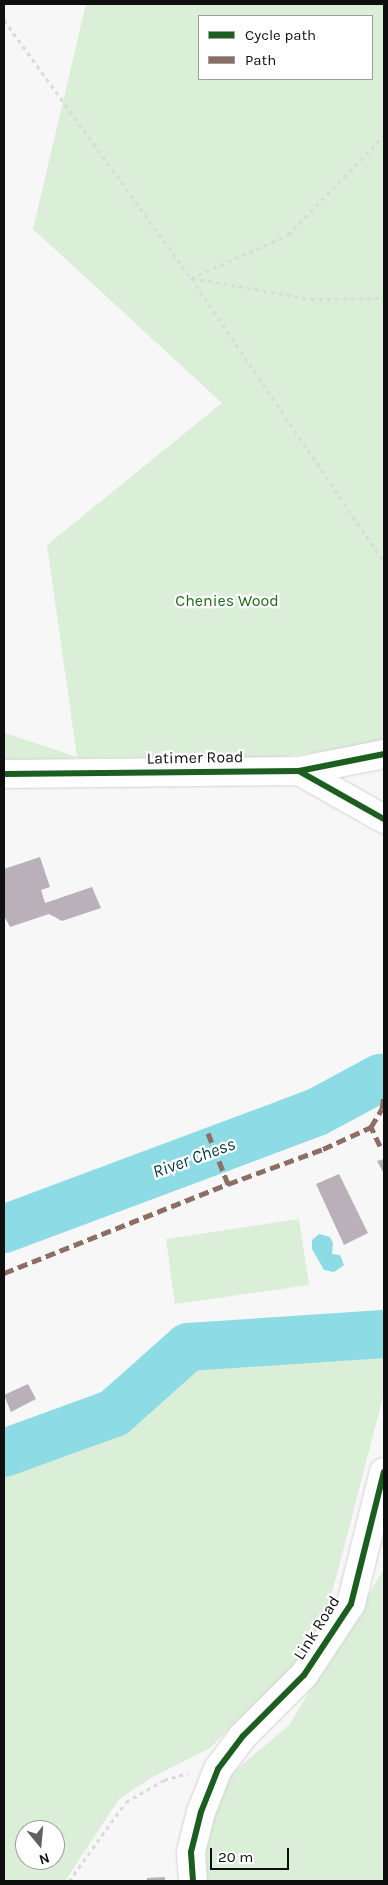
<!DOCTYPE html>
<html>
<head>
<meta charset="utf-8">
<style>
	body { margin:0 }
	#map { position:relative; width:388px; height:1885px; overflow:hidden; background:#f7f7f7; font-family:Karla,sans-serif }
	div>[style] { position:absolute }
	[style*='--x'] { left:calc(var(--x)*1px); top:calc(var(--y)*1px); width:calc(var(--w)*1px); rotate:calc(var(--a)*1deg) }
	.green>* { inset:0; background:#daeed8 }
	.water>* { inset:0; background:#8ddbe5 }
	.river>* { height:48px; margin:-24px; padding:0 24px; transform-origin:24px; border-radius:24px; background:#8ddbe5 }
	.building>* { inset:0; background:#bab0ba }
	.path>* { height:3px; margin-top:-1.5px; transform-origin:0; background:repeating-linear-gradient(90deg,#dcdbdc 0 4px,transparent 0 8px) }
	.roads { filter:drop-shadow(0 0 1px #d2d2d2) drop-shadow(0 0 1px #d2d2d2) }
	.minor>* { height:28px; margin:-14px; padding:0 14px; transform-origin:14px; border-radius:14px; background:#fefefe }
	.quiet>* { height:5px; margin-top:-2.5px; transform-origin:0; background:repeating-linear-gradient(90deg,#8d6e63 0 10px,transparent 0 15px) }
	.cycleway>* { height:6px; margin:-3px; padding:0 3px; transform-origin:3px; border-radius:3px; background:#1b5e20 }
	span { translate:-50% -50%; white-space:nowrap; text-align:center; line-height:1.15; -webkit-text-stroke:4.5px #fff; paint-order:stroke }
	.park-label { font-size:16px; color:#1f6819 }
	.street-label { font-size:16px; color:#100f10 }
	.water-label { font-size:18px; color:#063d42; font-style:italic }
	.frame { position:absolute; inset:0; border:5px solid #100f10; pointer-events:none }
	.legend { position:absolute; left:198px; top:15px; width:175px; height:65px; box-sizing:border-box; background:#fff; border:1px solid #9f9f9f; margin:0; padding:6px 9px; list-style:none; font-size:15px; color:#100f10 }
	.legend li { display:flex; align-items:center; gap:10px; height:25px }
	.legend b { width:25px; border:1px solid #9f9f9f }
	.north { position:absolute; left:15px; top:1820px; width:50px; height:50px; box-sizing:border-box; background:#fff; border:1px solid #9f9f9f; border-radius:50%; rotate:163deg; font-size:14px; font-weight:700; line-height:20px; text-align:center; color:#100f10 }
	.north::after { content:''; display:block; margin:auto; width:18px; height:22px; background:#616061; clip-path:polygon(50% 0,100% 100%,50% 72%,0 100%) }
	.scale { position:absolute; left:210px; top:1848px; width:79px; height:22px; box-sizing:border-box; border:2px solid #100f10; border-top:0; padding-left:6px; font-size:15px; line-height:18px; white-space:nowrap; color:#100f10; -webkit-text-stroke:4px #fff; paint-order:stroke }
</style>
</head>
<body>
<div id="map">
	<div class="green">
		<div style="clip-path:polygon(evenodd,86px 4px,384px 4px,384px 744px,271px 758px,77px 758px,4px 764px,4px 733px,77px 757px,47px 545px,222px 403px,33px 229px,86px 4px,199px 16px,372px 16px,372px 79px,199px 79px,199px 16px)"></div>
		<div style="clip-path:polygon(299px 1219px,309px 1285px,175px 1304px,166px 1239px)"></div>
		<div style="clip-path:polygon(evenodd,384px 1334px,384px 1393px,336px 1578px,323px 1623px,291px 1668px,210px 1748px,151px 1778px,119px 1799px,65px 1881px,4px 1881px,4px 1453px,114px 1413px,188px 1347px,384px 1334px,25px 1830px,55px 1830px,55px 1860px,25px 1860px,25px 1830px)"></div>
		<div style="clip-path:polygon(384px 1569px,384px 1881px,204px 1881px,202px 1845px,230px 1775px,289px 1725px)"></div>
	</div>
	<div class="water">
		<div style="clip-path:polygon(319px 1234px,330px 1237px,333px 1243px,332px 1254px,340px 1255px,344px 1265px,334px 1272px,324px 1270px,312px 1249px,312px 1240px)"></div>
	</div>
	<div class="river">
		<div style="--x:4;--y:1229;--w:334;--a:-20.5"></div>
		<div style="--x:317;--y:1112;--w:72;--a:-28.4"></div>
		<div style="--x:4;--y:1453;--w:117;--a:-20"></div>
		<div style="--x:114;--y:1413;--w:99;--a:-41.7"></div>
		<div style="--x:188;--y:1347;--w:196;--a:-3.8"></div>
	</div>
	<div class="building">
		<div style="clip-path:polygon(40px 857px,50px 887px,41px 890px,45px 903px,92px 887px,101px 908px,62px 921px,49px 914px,10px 927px,4px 916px,4px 869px)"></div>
		<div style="clip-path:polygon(384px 1159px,384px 1174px,377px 1161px)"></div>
		<div style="clip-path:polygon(339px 1174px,368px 1233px,344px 1245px,316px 1184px)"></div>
		<div style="clip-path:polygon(28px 1384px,36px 1399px,11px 1412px,4px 1395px)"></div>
		<div style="clip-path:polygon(165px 1877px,165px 1881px,147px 1881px,147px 1878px)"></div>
	</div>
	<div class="path">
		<div style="--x:4;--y:20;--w:319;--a:54.1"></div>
		<div style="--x:191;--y:278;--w:343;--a:55.8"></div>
		<div style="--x:191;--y:278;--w:106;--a:-23.9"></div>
		<div style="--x:288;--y:235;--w:138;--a:-45.9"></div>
		<div style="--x:192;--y:278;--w:121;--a:10"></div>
		<div style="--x:311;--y:299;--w:73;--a:-0.8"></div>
		<div style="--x:69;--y:1881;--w:97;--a:-54.2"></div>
		<div style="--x:126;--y:1802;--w:44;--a:-30.1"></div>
		<div style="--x:164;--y:1780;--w:25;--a:-16"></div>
	</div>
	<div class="roads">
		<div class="minor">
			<div style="--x:299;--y:771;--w:98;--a:29.5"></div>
			<div style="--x:4;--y:774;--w:295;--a:-0.6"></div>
			<div style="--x:299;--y:771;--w:87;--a:-11.3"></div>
			<div style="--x:193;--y:1881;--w:29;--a:-94"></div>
			<div style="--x:191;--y:1852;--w:41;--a:-76"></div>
			<div style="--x:201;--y:1812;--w:46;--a:-68.4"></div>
			<div style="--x:218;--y:1769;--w:41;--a:-52.9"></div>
			<div style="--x:243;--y:1736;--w:86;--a:-45"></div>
			<div style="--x:304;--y:1675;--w:85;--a:-56.5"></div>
			<div style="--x:351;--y:1604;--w:136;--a:-76"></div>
		</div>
	</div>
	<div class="quiet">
		<div style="--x:208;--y:1133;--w:55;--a:68.6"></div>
		<div style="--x:228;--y:1184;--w:101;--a:-20.2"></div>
		<div style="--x:323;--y:1149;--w:53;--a:-24.6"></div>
		<div style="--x:380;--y:1146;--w:21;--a:-115"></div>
		<div style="--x:371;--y:1127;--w:21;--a:-59"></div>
		<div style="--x:382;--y:1109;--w:15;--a:-82"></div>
		<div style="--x:4;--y:1273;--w:241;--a:-21.7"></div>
	</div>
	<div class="cycleway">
		<div style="--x:299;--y:771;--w:98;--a:29.5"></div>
		<div style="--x:4;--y:774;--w:295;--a:-0.6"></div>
		<div style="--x:299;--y:771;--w:87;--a:-11.3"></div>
		<div style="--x:193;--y:1881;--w:29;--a:-94"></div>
		<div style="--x:191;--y:1852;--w:41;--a:-76"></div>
		<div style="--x:201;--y:1812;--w:46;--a:-68.4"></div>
		<div style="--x:218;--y:1769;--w:41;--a:-52.9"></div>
		<div style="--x:243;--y:1736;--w:86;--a:-45"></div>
		<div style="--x:304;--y:1675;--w:85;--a:-56.5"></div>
		<div style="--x:351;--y:1604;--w:136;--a:-76"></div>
	</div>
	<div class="park-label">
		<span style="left:227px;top:601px">Chenies Wood</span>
	</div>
	<div class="street-label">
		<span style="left:195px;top:758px;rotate:-1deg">Latimer Road</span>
		<span style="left:317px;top:1628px;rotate:-58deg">Link Road</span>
	</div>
	<div class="water-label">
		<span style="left:194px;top:1158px;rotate:-20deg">River Chess</span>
	</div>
	<div class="frame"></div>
	<ul class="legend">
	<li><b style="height:6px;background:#1b5e20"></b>Cycle path</li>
	<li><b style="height:6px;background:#8d6e63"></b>Path</li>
	</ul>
	<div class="north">N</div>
	<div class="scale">20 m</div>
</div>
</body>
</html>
